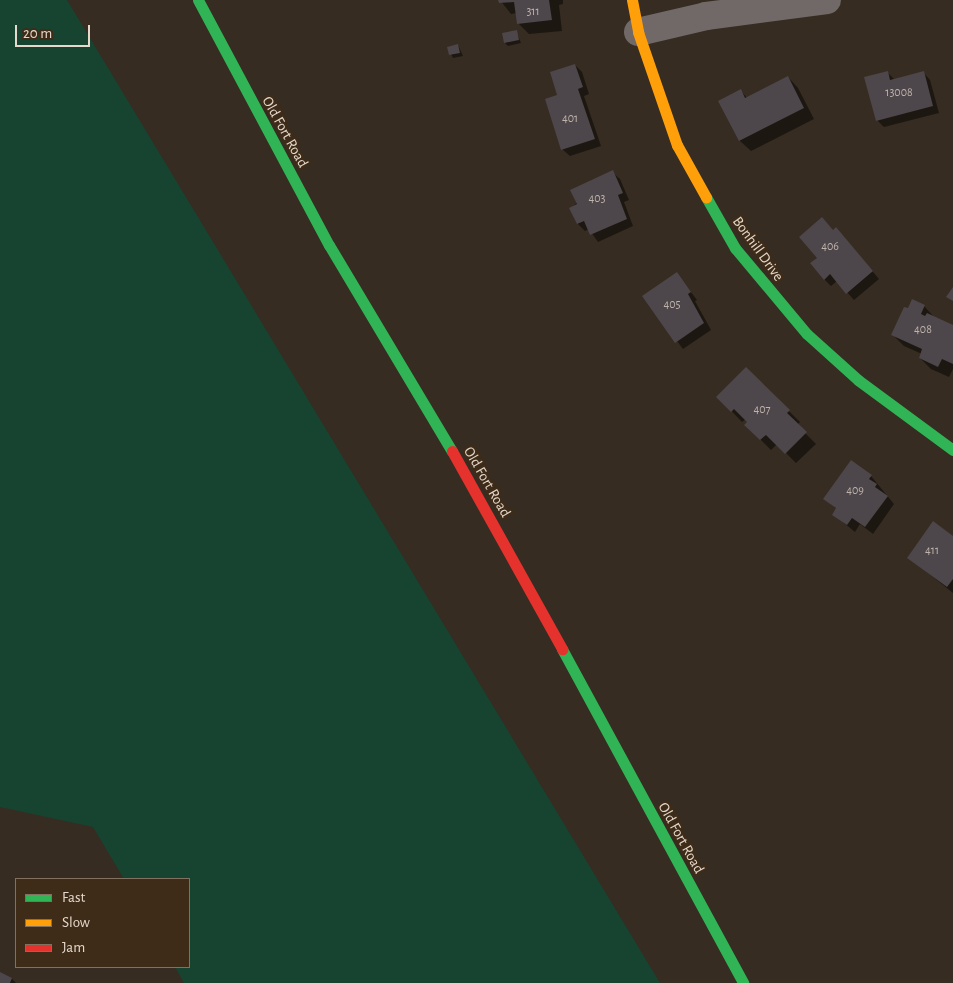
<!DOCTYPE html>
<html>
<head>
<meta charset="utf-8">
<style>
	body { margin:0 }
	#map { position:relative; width:953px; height:983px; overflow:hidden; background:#362c21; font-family:"Alegreya Sans",sans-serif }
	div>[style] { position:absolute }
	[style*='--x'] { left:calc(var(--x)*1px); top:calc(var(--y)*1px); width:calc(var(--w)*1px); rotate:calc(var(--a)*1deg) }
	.green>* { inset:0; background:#174430 }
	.shadow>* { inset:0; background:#0007 }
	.building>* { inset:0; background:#4d464a }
	.street>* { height:28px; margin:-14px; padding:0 14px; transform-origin:14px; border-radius:14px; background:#706967 }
	.fast>* { height:11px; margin:-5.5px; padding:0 5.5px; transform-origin:5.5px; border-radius:5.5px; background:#30b455 }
	.slow>* { height:11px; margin:-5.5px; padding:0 5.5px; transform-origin:5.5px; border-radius:5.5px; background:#ff9f0a }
	.jam>* { height:11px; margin:-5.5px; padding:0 5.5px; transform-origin:5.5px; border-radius:5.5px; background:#e5322d }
	span { translate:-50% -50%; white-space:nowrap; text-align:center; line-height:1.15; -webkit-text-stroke:4.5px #3f2c18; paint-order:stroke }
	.number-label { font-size:12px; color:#bfb4ac }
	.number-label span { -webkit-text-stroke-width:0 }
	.street-label { font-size:15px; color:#e5d8cc }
	.legend { position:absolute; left:15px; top:878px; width:175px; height:90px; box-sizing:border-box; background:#3f2c18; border:1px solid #817160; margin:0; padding:6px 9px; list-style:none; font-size:15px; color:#e5d8cc }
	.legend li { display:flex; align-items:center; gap:10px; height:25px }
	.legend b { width:25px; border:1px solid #817160 }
	.scale { position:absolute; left:15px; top:25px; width:75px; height:22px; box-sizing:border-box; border:2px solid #e5d8cc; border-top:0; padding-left:6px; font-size:15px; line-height:18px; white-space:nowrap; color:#e5d8cc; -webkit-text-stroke:4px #3f2c18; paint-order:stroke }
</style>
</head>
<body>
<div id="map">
	<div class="green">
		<div style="clip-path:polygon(0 0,67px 0,660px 983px,184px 983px,175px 967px,189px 967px,189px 879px,124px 879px,93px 827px,0 807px)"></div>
	</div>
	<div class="shadow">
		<div style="clip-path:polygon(500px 0,563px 0,563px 4px,559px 5px,562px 31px,529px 34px,518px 23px,517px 13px,511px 14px)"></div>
		<div style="clip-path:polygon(516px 31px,521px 43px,508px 46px,505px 43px)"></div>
		<div style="clip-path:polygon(458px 45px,463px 56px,453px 58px,448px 48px)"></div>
		<div style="clip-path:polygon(575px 65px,582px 72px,589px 94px,584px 96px,601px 146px,570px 156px,562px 149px,559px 96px)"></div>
		<div style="clip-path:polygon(923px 72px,930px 80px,939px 113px,884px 127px,877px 120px,888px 73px,895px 80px)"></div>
		<div style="clip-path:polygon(788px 77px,798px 88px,814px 119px,751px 151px,740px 141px,720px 101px,741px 91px,747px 98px)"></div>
		<div style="clip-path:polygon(612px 172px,620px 179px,629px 200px,624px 202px,633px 226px,598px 242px,589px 229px,585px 231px,578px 224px,571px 208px)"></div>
		<div style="clip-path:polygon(834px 231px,843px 236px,879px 279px,854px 300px,837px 281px,831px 286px,824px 279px,818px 258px)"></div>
		<div style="clip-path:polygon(677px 274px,697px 300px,695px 301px,711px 330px,683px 349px,644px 297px)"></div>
		<div style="clip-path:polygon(924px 306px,935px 318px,953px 326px,953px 369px,949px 377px,931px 369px,920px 358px,922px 354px,904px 346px,893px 335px)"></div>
		<div style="clip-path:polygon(746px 369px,800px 422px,797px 425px,816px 444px,796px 463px,777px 444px,771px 450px,746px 425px,749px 422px,746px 419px,742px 422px,718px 397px)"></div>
		<div style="clip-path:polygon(871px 476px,894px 504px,873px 534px,860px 524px,855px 532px,833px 514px,837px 509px,825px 499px)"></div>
		<div style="clip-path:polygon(953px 537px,953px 593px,908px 557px)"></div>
		<div style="clip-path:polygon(0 973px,12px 979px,16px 983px,0 983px)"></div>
	</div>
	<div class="building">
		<div style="clip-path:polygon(498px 0,549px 0,552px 20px,517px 24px,514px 2px,499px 3px)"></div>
		<div style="clip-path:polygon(517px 30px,519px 40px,504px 43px,502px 33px)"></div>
		<div style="clip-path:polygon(458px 44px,460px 53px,449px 55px,447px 47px)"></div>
		<div style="clip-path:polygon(575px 64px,583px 87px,578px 89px,595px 139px,561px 150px,545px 99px,557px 95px,550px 72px)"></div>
		<div style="clip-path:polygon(888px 71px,890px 80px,924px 71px,933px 106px,876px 121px,864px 77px)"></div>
		<div style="clip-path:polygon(788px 76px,804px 108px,739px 141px,718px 101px,741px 89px,745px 98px)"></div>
		<div style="clip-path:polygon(613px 170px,623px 193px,618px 195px,627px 219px,590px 235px,584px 221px,577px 224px,569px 208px,577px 204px,570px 190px)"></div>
		<div style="clip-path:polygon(822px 217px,833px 230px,836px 227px,873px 271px,846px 294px,830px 274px,824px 280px,810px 263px,817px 258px,799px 237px)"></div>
		<div style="clip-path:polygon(677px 272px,691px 292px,688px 294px,704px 323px,675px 343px,642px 296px)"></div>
		<div style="clip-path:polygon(953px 287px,953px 301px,946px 297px)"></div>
		<div style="clip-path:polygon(912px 299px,925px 305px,921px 314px,925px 316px,927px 313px,953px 325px,953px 364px,942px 359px,938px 367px,919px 358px,922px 349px,891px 335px,904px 307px,908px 308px)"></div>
		<div style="clip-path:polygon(746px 367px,790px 410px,787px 413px,807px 432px,785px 454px,766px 435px,760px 440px,744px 425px,747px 422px,734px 409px,731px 412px,716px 397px)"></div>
		<div style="clip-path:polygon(851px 460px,872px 475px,869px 479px,877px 484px,875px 487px,888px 496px,865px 527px,852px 518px,847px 525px,832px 515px,836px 508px,823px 499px)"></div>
		<div style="clip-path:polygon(933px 521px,953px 536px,953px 579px,947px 587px,907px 558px)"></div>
		<div style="clip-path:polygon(0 972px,12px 978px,10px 983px,0 983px)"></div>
	</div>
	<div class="street">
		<div style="--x:638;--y:32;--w:70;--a:-13.2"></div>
		<div style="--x:706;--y:16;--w:122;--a:-7.5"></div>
	</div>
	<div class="fast">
		<div style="--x:198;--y:0;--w:278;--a:61.9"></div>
		<div style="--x:329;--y:245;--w:240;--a:59.2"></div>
		<div style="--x:706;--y:197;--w:59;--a:60.4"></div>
		<div style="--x:735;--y:248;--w:112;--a:50.1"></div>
		<div style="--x:807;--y:334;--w:69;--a:42"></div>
		<div style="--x:858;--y:380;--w:118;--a:36.4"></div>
		<div style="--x:562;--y:649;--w:380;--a:61.5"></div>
	</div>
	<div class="slow">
		<div style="--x:632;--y:0;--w:33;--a:79"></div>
		<div style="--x:638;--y:32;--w:120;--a:71"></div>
		<div style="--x:677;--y:145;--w:60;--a:60.9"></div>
	</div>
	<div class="jam">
		<div style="--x:452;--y:451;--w:227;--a:60.9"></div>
	</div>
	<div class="number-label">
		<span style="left:533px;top:12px">311</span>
		<span style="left:899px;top:93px">13008</span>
		<span style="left:570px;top:119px">401</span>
		<span style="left:597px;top:199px">403</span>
		<span style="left:830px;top:247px">406</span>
		<span style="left:672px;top:305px">405</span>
		<span style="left:923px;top:330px">408</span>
		<span style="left:762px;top:410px">407</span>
		<span style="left:855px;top:491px">409</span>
		<span style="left:932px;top:551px">411</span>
	</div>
	<div class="street-label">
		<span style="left:285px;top:132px;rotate:61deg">Old Fort Road</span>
		<span style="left:758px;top:249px;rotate:54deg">Bonhill Drive</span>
		<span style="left:487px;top:482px;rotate:60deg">Old Fort Road</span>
		<span style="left:681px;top:838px;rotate:61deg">Old Fort Road</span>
	</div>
	<ul class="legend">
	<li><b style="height:6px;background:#30b455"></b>Fast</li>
	<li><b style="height:6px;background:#ff9f0a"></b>Slow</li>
	<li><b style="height:6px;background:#e5322d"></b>Jam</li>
	</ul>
	<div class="scale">20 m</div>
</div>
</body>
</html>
